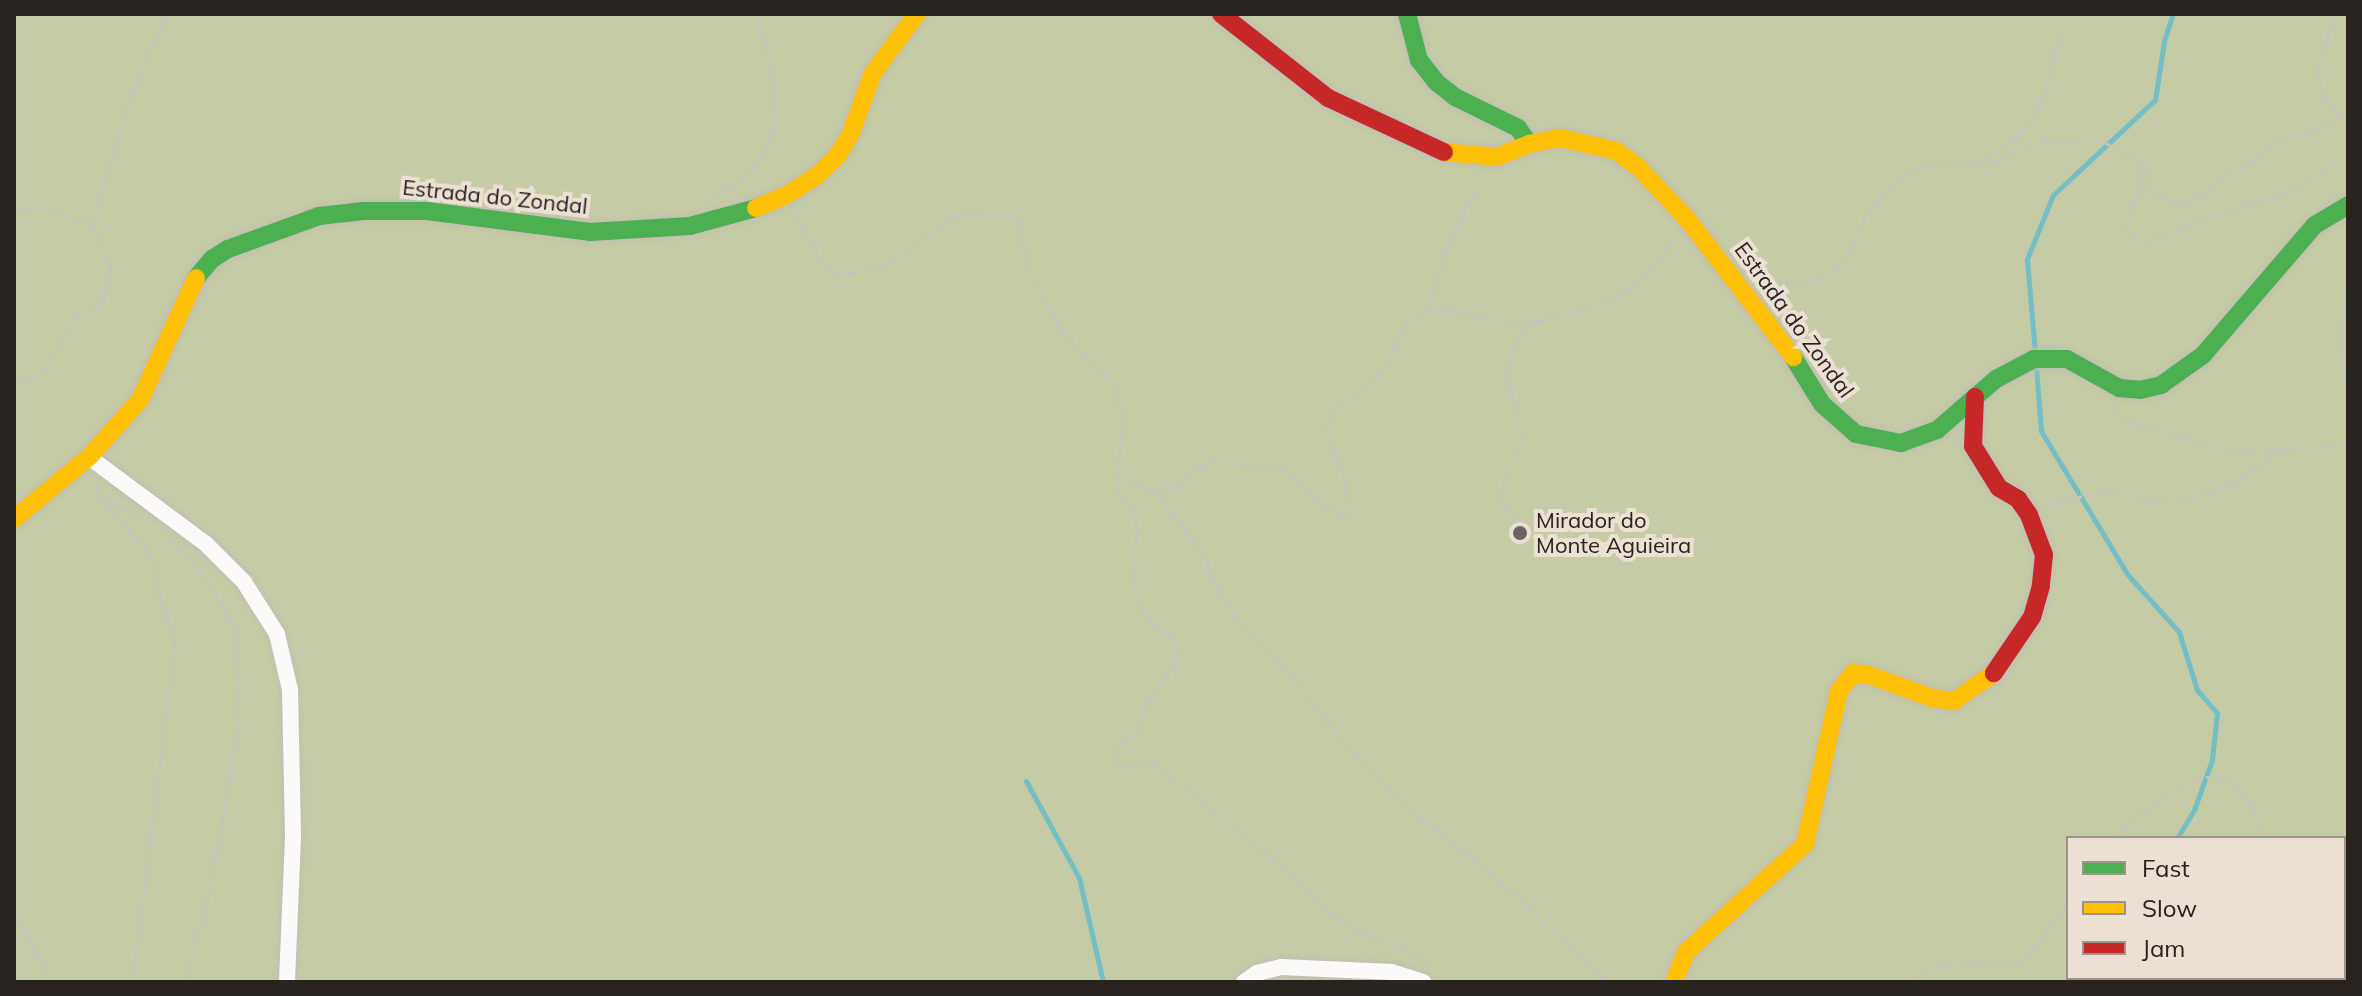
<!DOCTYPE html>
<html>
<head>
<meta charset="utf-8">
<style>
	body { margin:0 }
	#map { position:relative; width:2362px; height:996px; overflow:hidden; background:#e6e0da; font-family:Mulish,sans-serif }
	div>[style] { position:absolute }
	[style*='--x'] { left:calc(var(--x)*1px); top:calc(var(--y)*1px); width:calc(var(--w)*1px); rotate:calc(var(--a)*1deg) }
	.green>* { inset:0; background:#c4cba5 }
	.stream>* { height:5px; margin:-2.5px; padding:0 2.5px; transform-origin:2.5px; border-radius:2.5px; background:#74bec6 }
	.path>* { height:3px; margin-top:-1.5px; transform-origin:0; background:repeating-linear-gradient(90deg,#c5c2c0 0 6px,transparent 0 10px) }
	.roads { filter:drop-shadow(0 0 2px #c2bdb8) drop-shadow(0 0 2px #c2bdb8) }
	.street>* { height:16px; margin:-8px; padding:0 8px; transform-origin:8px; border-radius:8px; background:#fbfaf9 }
	.fast>* { height:18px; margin:-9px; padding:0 9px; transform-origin:9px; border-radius:9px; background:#4caf50 }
	.slow>* { height:18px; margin:-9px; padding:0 9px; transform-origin:9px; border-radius:9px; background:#ffc107 }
	.jam>* { height:18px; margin:-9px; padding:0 9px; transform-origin:9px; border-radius:9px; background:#c62828 }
	.dots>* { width:22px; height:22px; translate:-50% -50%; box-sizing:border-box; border:4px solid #ece0d4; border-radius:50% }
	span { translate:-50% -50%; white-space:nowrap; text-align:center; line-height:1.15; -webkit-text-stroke:8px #ece0d4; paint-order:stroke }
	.street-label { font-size:22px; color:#28231f }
	.poi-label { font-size:22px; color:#28231f }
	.left { translate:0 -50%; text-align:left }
	.frame { position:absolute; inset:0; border:16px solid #28231f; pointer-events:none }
	.legend { position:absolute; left:2066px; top:836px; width:280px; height:144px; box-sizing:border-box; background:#ece0d4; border:2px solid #9e948c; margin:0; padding:10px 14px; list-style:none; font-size:24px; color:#28231f }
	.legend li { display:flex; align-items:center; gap:16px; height:40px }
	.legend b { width:40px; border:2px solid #9e948c }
</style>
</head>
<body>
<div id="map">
	<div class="green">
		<div style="clip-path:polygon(evenodd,14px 14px,2348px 14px,2348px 982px,14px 982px,14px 14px,2068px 838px,2344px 838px,2344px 978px,2068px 978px,2068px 838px)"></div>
	</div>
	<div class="stream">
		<div style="--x:2035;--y:353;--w:94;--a:-94.9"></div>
		<div style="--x:2027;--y:259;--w:69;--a:-67.9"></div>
		<div style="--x:2053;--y:195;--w:139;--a:-43"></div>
		<div style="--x:2155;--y:100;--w:60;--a:-81.3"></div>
		<div style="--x:2164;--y:41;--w:28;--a:-72"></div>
		<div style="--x:2036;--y:367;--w:64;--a:85.5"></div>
		<div style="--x:2041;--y:431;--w:168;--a:58.9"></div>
		<div style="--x:2128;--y:575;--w:76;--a:48.2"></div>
		<div style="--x:2179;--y:632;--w:61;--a:72.8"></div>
		<div style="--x:2197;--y:690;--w:30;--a:49"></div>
		<div style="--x:2217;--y:713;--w:47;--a:96.1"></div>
		<div style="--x:2212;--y:760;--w:53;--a:109.8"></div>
		<div style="--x:2194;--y:810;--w:33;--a:121"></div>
		<div style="--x:1026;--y:781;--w:111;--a:61.3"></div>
		<div style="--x:1079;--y:878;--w:107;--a:77"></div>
		<div style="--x:2082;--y:982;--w:5;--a:-53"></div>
	</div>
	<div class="path">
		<div style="--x:2336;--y:14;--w:59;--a:110"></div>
		<div style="--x:2316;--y:69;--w:28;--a:72"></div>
		<div style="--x:2325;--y:96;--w:37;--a:52"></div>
		<div style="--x:2133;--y:158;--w:11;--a:56"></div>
		<div style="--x:2139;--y:167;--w:24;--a:88"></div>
		<div style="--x:2140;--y:191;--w:38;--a:113"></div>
		<div style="--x:2125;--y:226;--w:17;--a:50"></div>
		<div style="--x:2136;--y:239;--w:11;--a:15"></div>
		<div style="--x:2147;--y:242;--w:109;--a:-20.9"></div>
		<div style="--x:2249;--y:203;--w:22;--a:-10"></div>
		<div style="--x:2271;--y:199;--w:31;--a:-22"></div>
		<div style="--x:2300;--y:187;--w:57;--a:-32.9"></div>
		<div style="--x:1978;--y:163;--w:45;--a:-32.3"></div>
		<div style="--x:2016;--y:139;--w:28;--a:-49"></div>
		<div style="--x:2034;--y:118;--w:27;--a:-66"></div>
		<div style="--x:2045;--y:93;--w:71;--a:-76.2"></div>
		<div style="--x:707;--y:202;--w:47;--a:-33.7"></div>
		<div style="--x:746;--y:176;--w:21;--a:-47"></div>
		<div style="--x:760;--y:161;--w:42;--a:-67.7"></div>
		<div style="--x:776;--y:122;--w:47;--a:-93.7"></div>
		<div style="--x:773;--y:75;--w:63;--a:-104.7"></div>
		<div style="--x:14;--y:211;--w:30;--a:-8"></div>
		<div style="--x:44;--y:207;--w:53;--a:21.2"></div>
		<div style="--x:795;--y:213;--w:59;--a:60.4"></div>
		<div style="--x:824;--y:264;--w:14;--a:36"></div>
		<div style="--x:835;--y:272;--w:16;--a:4"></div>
		<div style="--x:851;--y:273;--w:33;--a:-12"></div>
		<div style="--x:883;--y:266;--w:20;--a:-27"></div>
		<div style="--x:901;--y:257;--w:66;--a:-37.6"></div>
		<div style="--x:953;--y:217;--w:16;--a:-11"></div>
		<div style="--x:969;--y:214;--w:38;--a:2"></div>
		<div style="--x:1007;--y:215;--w:13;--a:23"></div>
		<div style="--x:1019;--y:220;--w:48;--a:80.3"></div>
		<div style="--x:1027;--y:267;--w:20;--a:63"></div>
		<div style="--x:1036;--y:285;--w:52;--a:60"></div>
		<div style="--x:1062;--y:330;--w:71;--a:45.6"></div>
		<div style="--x:1112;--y:381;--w:39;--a:72"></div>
		<div style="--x:1124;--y:418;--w:59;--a:96.8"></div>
		<div style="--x:1117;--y:477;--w:38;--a:20"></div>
		<div style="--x:1153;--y:490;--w:79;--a:50.7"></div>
		<div style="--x:1203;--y:551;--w:27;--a:70"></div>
		<div style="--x:1212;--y:576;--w:42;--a:61.6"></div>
		<div style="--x:1232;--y:613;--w:78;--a:46"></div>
		<div style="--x:1286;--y:669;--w:68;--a:52.8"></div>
		<div style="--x:1327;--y:723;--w:110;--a:46.8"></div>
		<div style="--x:1402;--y:803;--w:122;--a:38.4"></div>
		<div style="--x:1498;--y:879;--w:150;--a:43.4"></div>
		<div style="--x:2348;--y:271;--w:76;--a:95.3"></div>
		<div style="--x:2341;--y:347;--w:48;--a:81.5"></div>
		<div style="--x:1757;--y:276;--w:43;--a:10.8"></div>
		<div style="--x:1799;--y:284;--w:39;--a:-21"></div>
		<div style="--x:1835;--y:270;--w:11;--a:-38"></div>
		<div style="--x:1844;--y:263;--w:35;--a:-68"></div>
		<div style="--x:1857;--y:231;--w:52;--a:-55.1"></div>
		<div style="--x:1887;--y:188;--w:38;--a:-35"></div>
		<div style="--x:1918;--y:166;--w:75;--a:-3.1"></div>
		<div style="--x:1993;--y:162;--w:56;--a:-22"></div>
		<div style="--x:2045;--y:141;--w:61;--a:1.9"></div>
		<div style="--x:2106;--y:143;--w:43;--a:27.8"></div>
		<div style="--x:2144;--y:163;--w:29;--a:76"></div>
		<div style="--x:2151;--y:191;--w:27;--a:28"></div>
		<div style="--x:2175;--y:204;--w:26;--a:-18"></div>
		<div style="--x:2200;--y:196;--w:29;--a:-44"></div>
		<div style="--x:2221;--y:176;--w:33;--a:-25"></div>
		<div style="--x:2251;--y:162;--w:30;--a:-41"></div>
		<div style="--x:2274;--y:142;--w:58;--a:-17.2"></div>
		<div style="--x:2329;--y:125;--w:24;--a:-38"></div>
		<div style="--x:1429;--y:310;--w:58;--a:-74.1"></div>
		<div style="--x:1445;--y:254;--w:44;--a:-65.8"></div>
		<div style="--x:1463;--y:214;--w:42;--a:-58.6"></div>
		<div style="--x:14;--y:384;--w:29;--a:-22"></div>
		<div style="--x:41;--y:373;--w:66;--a:-58"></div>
		<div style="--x:76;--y:317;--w:31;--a:-29"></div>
		<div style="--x:103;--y:302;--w:35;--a:-77"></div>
		<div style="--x:111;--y:268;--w:46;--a:-113.2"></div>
		<div style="--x:93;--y:226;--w:118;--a:-74.3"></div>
		<div style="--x:125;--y:112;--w:107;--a:-66.8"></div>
		<div style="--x:2110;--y:406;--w:22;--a:39"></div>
		<div style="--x:2127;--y:420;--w:108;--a:17.3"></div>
		<div style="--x:2230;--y:452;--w:118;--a:-3.4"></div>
		<div style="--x:1117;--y:477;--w:17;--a:90"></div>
		<div style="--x:1117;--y:494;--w:23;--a:41"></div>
		<div style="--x:1134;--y:509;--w:18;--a:81"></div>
		<div style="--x:1137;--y:527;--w:52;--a:94.4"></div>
		<div style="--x:1133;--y:579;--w:30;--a:75"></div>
		<div style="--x:1141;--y:608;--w:29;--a:49"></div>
		<div style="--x:1160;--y:630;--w:16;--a:30"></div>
		<div style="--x:1174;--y:638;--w:17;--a:77"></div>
		<div style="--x:1178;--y:655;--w:23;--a:115"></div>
		<div style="--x:1168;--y:676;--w:28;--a:131"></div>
		<div style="--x:1150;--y:697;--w:32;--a:108"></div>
		<div style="--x:1140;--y:727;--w:32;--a:136"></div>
		<div style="--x:1117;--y:749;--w:13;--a:94"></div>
		<div style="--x:1116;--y:762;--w:13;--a:18"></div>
		<div style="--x:1128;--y:766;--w:23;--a:-10"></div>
		<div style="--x:1151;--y:762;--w:143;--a:38.5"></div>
		<div style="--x:1263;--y:851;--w:91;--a:42.3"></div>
		<div style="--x:1330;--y:912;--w:47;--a:31"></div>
		<div style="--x:1370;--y:936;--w:34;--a:19"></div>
		<div style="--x:1402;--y:947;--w:30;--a:30"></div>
		<div style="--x:1428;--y:962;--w:4;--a:76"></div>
		<div style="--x:96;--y:484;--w:16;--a:75"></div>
		<div style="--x:100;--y:499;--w:64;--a:46.9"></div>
		<div style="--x:144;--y:546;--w:19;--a:62"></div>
		<div style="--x:153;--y:563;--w:37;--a:79"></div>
		<div style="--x:160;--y:599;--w:46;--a:71.2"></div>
		<div style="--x:175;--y:643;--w:342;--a:97.1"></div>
		<div style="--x:1153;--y:490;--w:27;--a:-6"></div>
		<div style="--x:1180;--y:487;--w:20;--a:-53"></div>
		<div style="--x:1192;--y:471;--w:21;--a:-29"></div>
		<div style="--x:1210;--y:461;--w:73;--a:6.3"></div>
		<div style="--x:1283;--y:469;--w:59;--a:42.3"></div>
		<div style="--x:1327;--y:509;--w:23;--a:15"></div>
		<div style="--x:1349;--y:515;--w:35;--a:-97"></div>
		<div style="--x:1345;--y:480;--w:53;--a:-111.2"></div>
		<div style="--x:1326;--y:431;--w:24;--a:-71"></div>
		<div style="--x:1334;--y:408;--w:53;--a:-35.8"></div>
		<div style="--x:1377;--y:377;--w:20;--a:-53"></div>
		<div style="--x:1389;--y:361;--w:44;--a:-65.8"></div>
		<div style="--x:1407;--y:321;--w:25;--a:-27"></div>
		<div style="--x:1429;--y:310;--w:23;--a:2"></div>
		<div style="--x:1452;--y:311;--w:62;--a:11.1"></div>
		<div style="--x:1513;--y:323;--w:25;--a:-5"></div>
		<div style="--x:1538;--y:321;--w:82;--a:-17.1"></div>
		<div style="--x:1616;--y:297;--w:28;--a:-35"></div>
		<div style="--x:1639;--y:281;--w:57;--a:-49.9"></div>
		<div style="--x:98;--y:493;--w:56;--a:31.1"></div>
		<div style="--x:2047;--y:505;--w:59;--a:-13.8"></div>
		<div style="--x:2104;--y:491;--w:49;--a:11.8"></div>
		<div style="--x:2152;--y:501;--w:28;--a:0"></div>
		<div style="--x:2180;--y:501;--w:56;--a:-17.8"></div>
		<div style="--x:2233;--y:484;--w:57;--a:-35.1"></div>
		<div style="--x:1531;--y:531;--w:39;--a:-138"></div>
		<div style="--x:1502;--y:505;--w:20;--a:-87"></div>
		<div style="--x:1503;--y:485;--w:53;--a:-67.8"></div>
		<div style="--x:1523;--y:436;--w:64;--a:-105.3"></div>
		<div style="--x:1506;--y:374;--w:24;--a:-75"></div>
		<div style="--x:1512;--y:351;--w:21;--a:-59"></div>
		<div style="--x:1523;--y:333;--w:19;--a:-39"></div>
		<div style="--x:171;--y:541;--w:57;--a:47.1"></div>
		<div style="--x:210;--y:583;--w:52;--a:61.5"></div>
		<div style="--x:235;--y:629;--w:47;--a:85.1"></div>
		<div style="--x:239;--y:676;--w:61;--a:91.9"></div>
		<div style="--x:237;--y:737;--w:82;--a:99.8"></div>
		<div style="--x:223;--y:818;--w:82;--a:100.5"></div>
		<div style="--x:208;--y:899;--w:87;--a:106.8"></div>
		<div style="--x:2116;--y:838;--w:33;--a:-44"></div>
		<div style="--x:2140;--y:815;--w:68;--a:-34.2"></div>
		<div style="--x:2196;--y:777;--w:19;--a:0"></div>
		<div style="--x:2215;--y:777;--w:13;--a:4"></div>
		<div style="--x:2228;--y:778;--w:31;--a:48"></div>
		<div style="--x:2249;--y:801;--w:40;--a:69"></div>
		<div style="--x:14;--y:909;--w:82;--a:63.1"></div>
		<div style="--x:1906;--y:982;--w:36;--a:-28"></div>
		<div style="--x:1938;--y:965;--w:79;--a:-2.2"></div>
		<div style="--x:2017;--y:962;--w:12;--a:-31"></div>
		<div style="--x:2027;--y:956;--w:68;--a:-52.8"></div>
		<div style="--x:2242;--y:982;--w:5;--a:-53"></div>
	</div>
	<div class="roads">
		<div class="street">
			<div style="--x:89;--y:457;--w:146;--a:36.6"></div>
			<div style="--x:206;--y:544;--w:54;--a:45"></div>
			<div style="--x:244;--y:582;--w:62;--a:57.6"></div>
			<div style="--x:277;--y:634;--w:57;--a:76.9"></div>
			<div style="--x:290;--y:690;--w:148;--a:88.8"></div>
			<div style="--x:293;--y:838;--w:144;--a:92.4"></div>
			<div style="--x:1244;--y:982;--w:16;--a:-35"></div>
			<div style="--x:1257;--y:973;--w:25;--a:-14"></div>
			<div style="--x:1281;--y:967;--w:111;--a:2.6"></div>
			<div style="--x:1392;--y:972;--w:33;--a:18"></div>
		</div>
		<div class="fast">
			<div style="--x:1407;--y:14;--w:48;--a:75.4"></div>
			<div style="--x:1419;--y:60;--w:28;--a:52"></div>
			<div style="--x:1436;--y:82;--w:24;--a:38"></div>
			<div style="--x:1455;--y:97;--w:70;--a:26.2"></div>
			<div style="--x:1518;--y:128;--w:19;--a:55"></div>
			<div style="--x:196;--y:278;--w:25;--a:-50"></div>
			<div style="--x:212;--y:259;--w:19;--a:-32"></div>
			<div style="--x:228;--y:249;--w:97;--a:-19.9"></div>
			<div style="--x:319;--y:216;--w:45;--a:-6.3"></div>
			<div style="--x:364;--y:211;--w:63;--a:0"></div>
			<div style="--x:427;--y:211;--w:164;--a:7.3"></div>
			<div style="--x:590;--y:232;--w:100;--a:-3.4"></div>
			<div style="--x:690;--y:226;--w:68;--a:-15.3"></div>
			<div style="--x:1793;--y:357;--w:55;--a:58.3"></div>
			<div style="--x:1822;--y:404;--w:45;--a:41.4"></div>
			<div style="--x:1856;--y:434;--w:46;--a:11.3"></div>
			<div style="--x:1901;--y:443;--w:38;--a:-20"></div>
			<div style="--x:1937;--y:430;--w:78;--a:-40.8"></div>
			<div style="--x:1996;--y:379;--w:43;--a:-27.8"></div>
			<div style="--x:2034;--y:359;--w:33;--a:0"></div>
			<div style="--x:2067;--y:359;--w:60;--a:29.1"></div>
			<div style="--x:2119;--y:388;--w:21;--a:5"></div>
			<div style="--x:2140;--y:390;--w:22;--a:-13"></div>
			<div style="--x:2161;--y:385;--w:52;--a:-35.5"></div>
			<div style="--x:2203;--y:355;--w:172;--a:-49.3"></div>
			<div style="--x:2315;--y:225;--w:39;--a:-31"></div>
		</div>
		<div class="slow">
			<div style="--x:1444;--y:152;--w:53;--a:5.4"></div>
			<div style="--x:1497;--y:157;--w:35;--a:-22"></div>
			<div style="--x:1529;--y:144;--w:33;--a:-11"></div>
			<div style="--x:1561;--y:138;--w:57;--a:13.3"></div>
			<div style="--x:1616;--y:151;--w:27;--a:36"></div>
			<div style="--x:1638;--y:167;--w:73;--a:46.7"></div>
			<div style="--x:1688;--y:220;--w:173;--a:52.5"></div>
			<div style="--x:756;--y:208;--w:34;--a:-23"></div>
			<div style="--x:787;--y:195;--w:37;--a:-33"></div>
			<div style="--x:818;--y:175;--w:28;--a:-45"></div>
			<div style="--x:838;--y:155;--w:26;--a:-59"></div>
			<div style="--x:851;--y:133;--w:64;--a:-69.9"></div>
			<div style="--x:873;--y:73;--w:74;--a:-53.3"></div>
			<div style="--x:14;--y:519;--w:97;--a:-39.6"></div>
			<div style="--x:89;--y:457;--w:76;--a:-48.2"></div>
			<div style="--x:140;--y:400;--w:134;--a:-65.3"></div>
			<div style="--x:1674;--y:982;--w:32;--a:-68"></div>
			<div style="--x:1686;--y:952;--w:161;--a:-42.2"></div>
			<div style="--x:1805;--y:844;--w:157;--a:-77.5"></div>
			<div style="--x:1839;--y:691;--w:23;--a:-52"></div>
			<div style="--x:1853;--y:673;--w:16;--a:7"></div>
			<div style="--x:1869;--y:675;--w:67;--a:20.1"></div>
			<div style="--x:1932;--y:698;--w:22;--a:8"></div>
			<div style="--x:1954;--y:701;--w:49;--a:-35"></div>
		</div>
		<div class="jam">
			<div style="--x:1221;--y:14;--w:136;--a:38.1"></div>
			<div style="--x:1328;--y:98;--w:128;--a:25"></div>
			<div style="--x:1975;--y:397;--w:49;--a:92.3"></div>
			<div style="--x:1973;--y:446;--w:49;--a:58.2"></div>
			<div style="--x:1999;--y:488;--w:22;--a:30"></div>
			<div style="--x:2018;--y:499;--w:19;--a:55"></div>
			<div style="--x:2029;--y:515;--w:43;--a:69.4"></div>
			<div style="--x:2044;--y:555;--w:31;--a:96"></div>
			<div style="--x:2041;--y:586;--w:32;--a:106"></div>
			<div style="--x:2032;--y:617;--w:68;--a:124.2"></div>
		</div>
	</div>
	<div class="dots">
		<div style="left:1520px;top:533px;background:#6a6560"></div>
	</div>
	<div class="street-label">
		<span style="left:495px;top:197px;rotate:6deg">Estrada do Zondal</span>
		<span style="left:1794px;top:320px;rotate:54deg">Estrada do Zondal</span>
	</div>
	<div class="poi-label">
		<span class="left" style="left:1536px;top:533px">Mirador do<br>Monte Aguieira</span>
	</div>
	<div class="frame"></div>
	<ul class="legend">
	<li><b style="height:10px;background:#4caf50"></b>Fast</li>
	<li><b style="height:10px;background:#ffc107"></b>Slow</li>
	<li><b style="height:10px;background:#c62828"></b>Jam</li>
	</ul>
</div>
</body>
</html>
